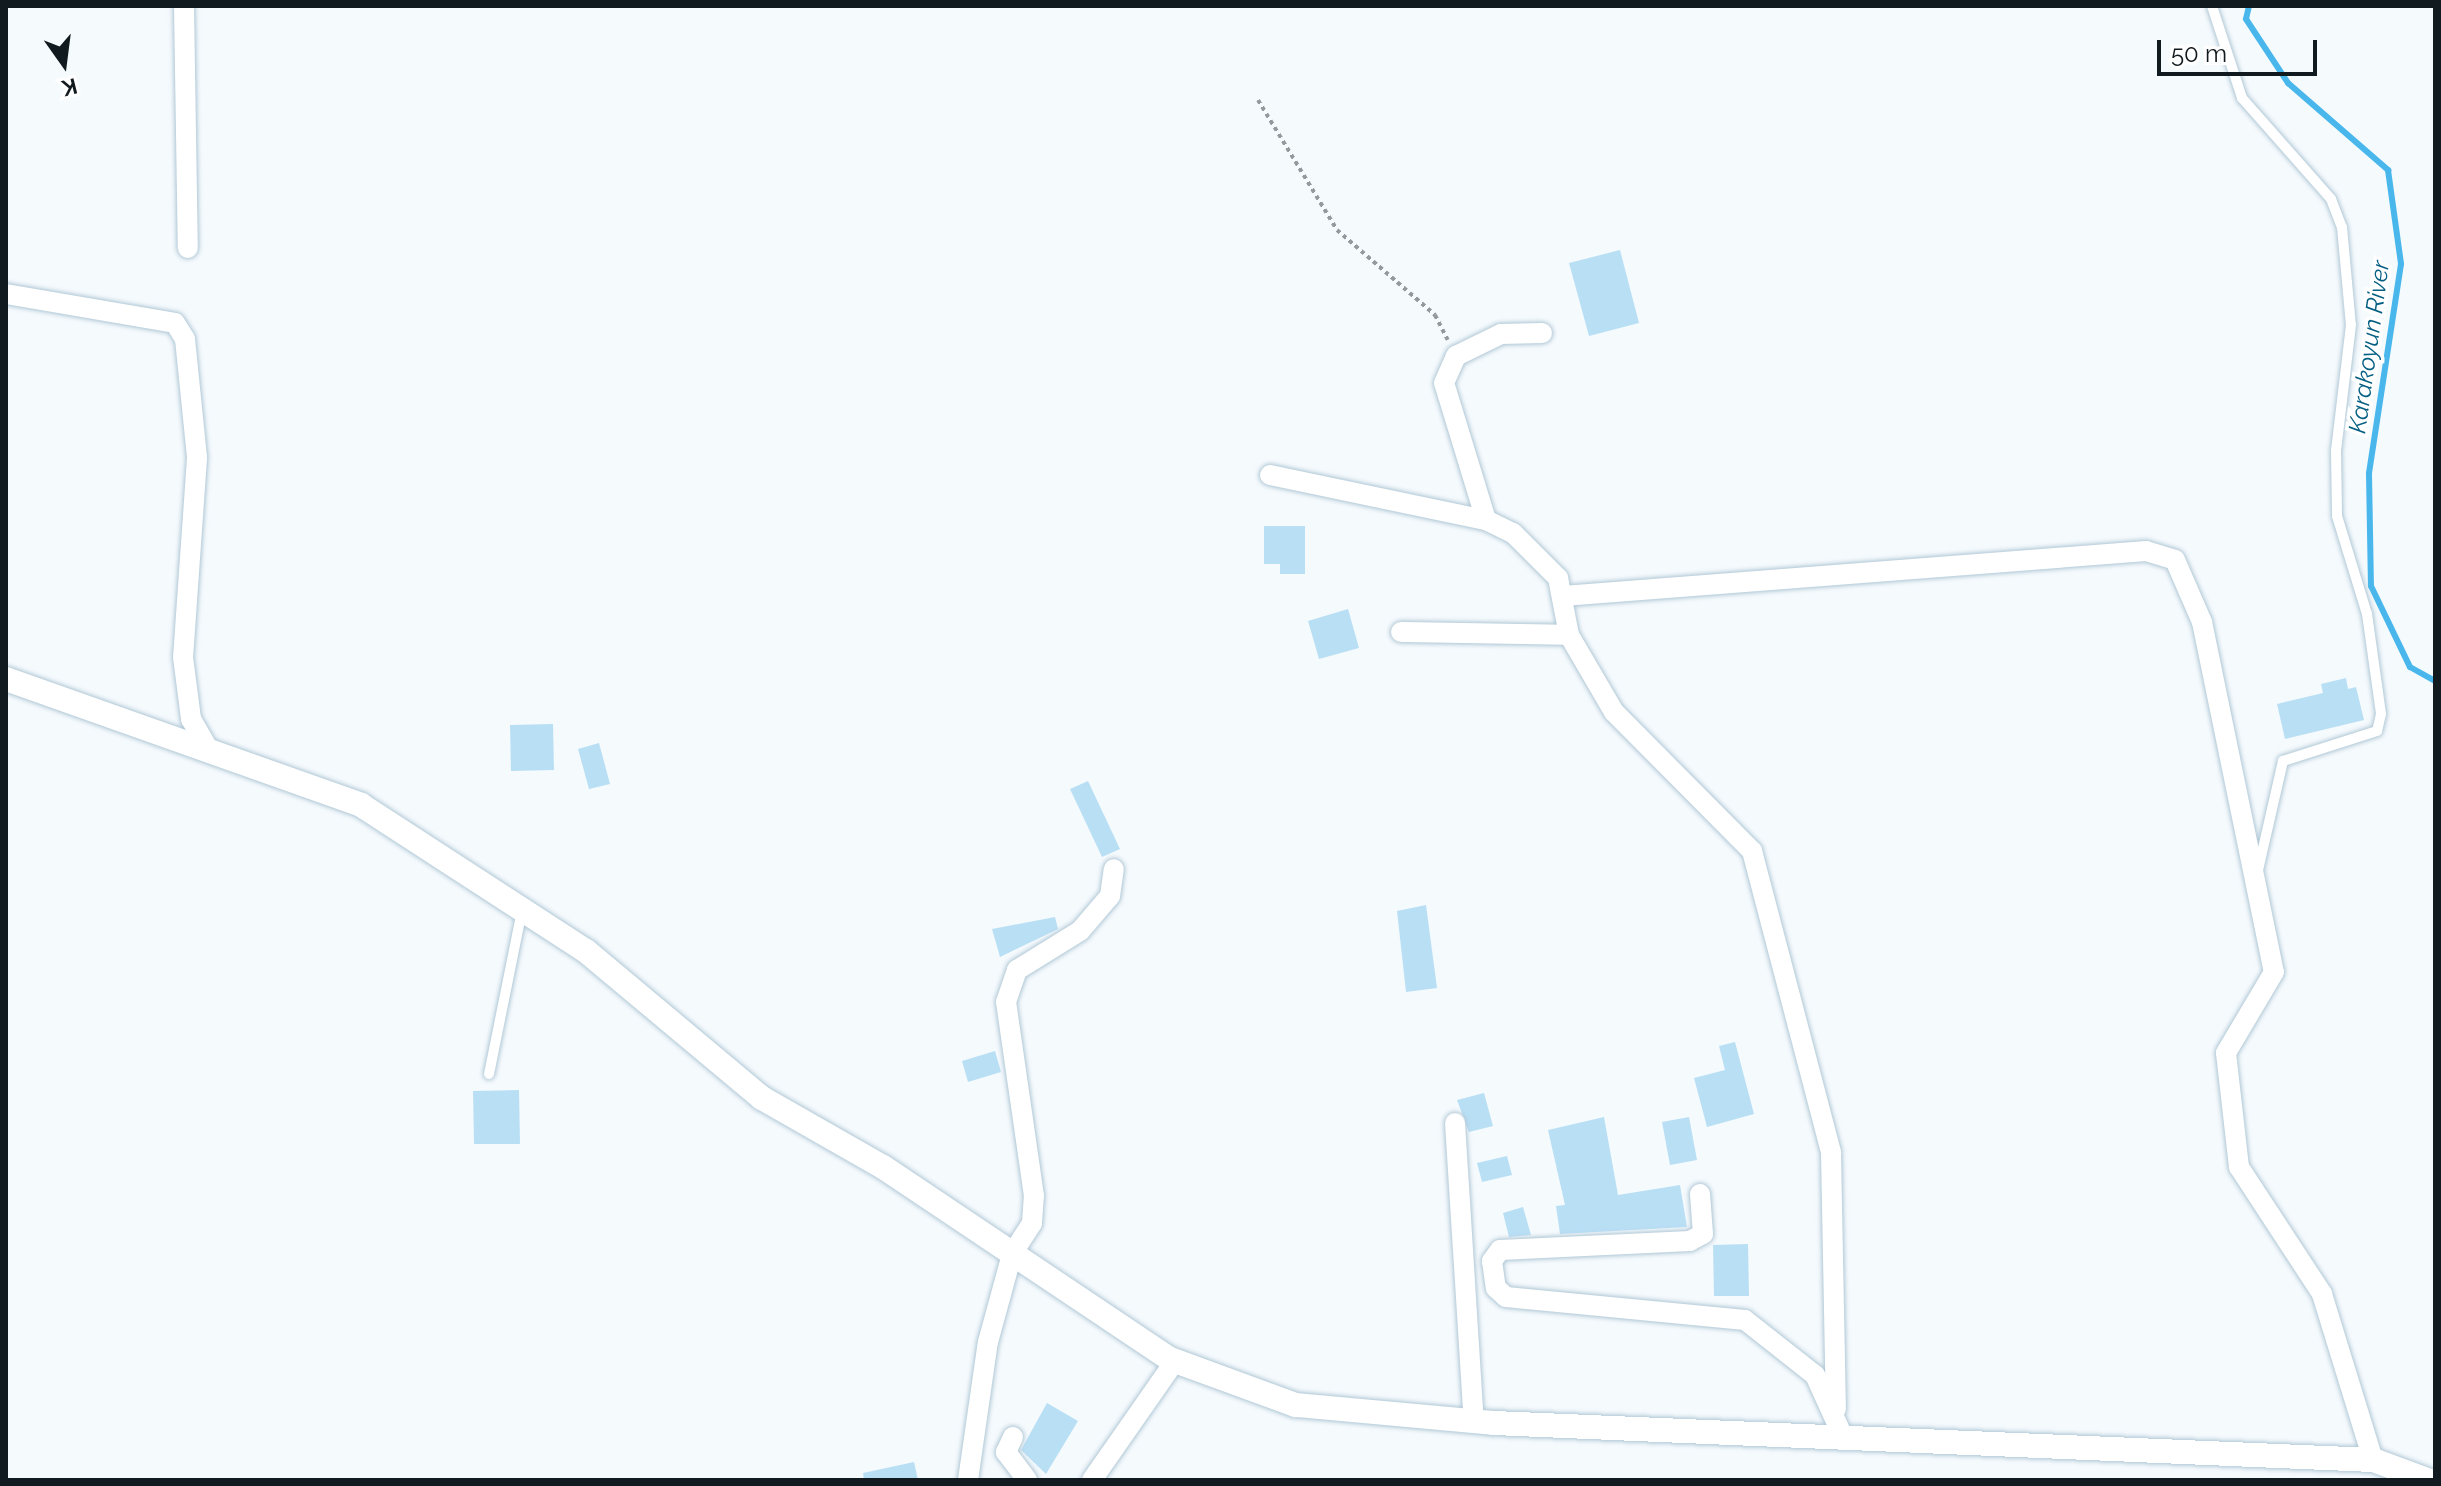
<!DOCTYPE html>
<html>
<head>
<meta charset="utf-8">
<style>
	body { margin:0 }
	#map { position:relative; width:2441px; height:1486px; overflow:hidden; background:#f5fafd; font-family:Raleway,sans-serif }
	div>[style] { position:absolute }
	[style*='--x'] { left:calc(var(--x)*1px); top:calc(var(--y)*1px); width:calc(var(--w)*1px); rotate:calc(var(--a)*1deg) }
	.stream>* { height:6px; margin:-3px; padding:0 3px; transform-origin:3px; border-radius:3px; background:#49b7ec }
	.building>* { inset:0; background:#b9dff5 }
	.path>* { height:4px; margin-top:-2px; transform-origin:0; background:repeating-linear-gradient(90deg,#939a9d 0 4px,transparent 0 8px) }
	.roads { filter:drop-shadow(0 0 2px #b1c8d6) drop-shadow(0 0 2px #b1c8d6) }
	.service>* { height:10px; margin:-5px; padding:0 5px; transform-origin:5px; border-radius:5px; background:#fff }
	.minor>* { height:20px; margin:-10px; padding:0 10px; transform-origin:10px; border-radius:10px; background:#fff }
	.tertiary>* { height:24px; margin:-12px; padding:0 12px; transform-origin:12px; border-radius:12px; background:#fff }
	span { translate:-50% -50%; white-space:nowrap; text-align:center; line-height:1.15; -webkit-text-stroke:7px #fff; paint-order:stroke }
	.water-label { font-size:24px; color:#045f82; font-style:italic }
	.frame { position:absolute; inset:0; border:8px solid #111a1f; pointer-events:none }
	.north { position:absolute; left:24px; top:24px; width:80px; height:80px; -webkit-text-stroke:6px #fff; paint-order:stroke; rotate:166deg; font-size:22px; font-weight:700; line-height:32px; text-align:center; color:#111a1f }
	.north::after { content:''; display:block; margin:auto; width:28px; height:36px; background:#111a1f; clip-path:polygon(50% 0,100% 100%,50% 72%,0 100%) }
	.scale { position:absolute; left:2157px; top:40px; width:160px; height:36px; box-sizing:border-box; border:4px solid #111a1f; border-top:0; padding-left:10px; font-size:24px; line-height:28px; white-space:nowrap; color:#111a1f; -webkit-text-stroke:6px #fff; paint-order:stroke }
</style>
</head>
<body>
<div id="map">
	<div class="stream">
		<div style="--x:2249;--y:6;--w:13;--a:103"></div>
		<div style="--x:2246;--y:19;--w:77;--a:56.7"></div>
		<div style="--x:2288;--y:83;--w:133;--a:41"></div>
		<div style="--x:2388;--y:170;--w:95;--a:82.1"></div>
		<div style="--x:2401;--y:264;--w:212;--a:98.7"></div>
		<div style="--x:2369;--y:474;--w:112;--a:89"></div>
		<div style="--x:2371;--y:586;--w:90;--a:64.3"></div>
		<div style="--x:2410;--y:667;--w:29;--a:29"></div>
	</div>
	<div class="building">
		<div style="clip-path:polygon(1620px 250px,1639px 323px,1589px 336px,1569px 263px)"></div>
		<div style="clip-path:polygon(1264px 526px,1305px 526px,1305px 574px,1280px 574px,1280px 564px,1264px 564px)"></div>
		<div style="clip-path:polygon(1348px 609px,1359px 648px,1319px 659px,1308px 621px)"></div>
		<div style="clip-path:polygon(2346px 678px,2348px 689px,2356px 687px,2364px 720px,2285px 739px,2277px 704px,2323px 693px,2321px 684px)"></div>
		<div style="clip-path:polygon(553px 724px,554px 770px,511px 771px,510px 725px)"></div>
		<div style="clip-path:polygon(599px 743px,610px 784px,589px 789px,578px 749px)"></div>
		<div style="clip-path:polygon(1088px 781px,1120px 849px,1102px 857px,1070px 789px)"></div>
		<div style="clip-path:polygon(1426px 905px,1437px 988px,1406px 992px,1397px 911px)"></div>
		<div style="clip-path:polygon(1055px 917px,1058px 929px,1000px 957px,992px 929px)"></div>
		<div style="clip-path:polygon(1735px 1042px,1754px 1114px,1707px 1127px,1694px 1078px,1725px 1070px,1719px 1046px)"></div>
		<div style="clip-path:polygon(995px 1051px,1001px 1072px,968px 1082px,962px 1061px)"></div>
		<div style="clip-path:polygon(519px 1090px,520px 1144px,474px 1144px,473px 1091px)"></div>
		<div style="clip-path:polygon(1484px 1093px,1493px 1126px,1469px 1132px,1457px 1100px)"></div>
		<div style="clip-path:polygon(1604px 1117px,1618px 1195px,1680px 1185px,1687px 1227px,1560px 1234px,1556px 1206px,1565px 1205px,1548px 1130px)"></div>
		<div style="clip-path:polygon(1689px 1117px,1697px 1160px,1670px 1165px,1662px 1122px)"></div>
		<div style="clip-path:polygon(1507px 1156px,1512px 1175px,1482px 1182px,1477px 1163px)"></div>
		<div style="clip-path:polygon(1523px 1207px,1531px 1235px,1509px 1237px,1503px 1213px)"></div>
		<div style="clip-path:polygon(1748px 1244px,1749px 1296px,1714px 1296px,1713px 1245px)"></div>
		<div style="clip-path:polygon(1047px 1403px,1078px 1421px,1046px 1474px,1021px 1450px)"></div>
		<div style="clip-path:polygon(914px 1462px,918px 1480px,864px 1480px,863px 1473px)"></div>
	</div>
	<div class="path">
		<div style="--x:1258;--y:100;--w:152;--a:58.7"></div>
		<div style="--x:1337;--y:230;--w:130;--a:40.9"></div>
		<div style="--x:1435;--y:315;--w:28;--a:63"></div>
	</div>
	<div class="roads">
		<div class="service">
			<div style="--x:2212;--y:6;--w:97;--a:71.9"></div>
			<div style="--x:2242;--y:98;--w:135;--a:48.6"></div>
			<div style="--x:2331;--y:199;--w:30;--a:69"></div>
			<div style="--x:2342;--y:227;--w:98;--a:84.8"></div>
			<div style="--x:2351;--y:325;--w:126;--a:96.8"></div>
			<div style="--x:2336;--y:450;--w:66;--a:89.1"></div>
			<div style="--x:2337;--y:516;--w:102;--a:73"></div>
			<div style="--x:2367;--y:614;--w:101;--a:82"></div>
			<div style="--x:2381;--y:714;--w:17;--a:103"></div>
			<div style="--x:2377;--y:731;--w:99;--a:162.3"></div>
			<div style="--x:2283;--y:761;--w:112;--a:102.9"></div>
			<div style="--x:489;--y:1074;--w:166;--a:-78.6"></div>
		</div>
		<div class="minor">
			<div style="--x:184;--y:6;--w:242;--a:89.1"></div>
			<div style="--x:6;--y:294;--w:171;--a:9.7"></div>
			<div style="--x:175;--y:323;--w:19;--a:58"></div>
			<div style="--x:185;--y:339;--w:120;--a:84.2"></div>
			<div style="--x:197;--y:458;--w:199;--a:94"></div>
			<div style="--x:183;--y:657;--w:63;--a:82.6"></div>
			<div style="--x:191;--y:719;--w:32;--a:60"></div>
			<div style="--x:1270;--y:475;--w:221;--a:11.8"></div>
			<div style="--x:1486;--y:520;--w:30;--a:26"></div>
			<div style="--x:1513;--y:533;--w:64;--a:45"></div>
			<div style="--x:1558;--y:578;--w:58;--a:79.1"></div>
			<div style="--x:1569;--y:635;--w:89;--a:59.7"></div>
			<div style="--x:1614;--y:712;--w:196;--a:45.2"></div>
			<div style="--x:1752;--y:851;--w:312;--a:75.3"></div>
			<div style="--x:1831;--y:1153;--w:256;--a:88.9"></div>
			<div style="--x:1486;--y:520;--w:143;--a:-107"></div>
			<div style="--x:1444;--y:383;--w:30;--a:-66"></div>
			<div style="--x:1456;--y:356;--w:50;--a:-26.1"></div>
			<div style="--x:1501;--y:334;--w:41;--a:-1.4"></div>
			<div style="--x:1563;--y:596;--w:585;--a:-4.41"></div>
			<div style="--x:2146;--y:551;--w:30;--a:17"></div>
			<div style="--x:2175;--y:560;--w:68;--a:66.5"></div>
			<div style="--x:2202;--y:622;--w:357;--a:78.4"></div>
			<div style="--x:2274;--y:972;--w:94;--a:120.7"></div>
			<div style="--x:2226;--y:1053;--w:115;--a:83.5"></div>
			<div style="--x:2239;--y:1167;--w:152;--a:56.8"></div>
			<div style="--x:2322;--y:1294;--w:174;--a:72.9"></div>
			<div style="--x:1401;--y:632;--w:168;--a:1"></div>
			<div style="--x:1455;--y:1123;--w:299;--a:86.4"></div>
			<div style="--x:1700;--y:1194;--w:40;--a:85.7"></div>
			<div style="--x:1703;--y:1234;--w:15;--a:152"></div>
			<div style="--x:1690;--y:1241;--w:190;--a:177.3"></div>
			<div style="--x:1500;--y:1250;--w:14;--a:126"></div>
			<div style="--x:1492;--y:1261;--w:27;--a:82"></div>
			<div style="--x:1496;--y:1288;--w:13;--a:42"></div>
			<div style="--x:1506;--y:1297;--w:240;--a:5.5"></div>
			<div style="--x:1745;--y:1320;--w:89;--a:38.2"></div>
			<div style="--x:1815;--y:1375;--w:70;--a:65.6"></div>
			<div style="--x:1013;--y:1437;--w:17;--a:115"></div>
			<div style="--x:1006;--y:1452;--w:35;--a:53"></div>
			<div style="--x:968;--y:1480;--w:139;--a:-81.8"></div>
			<div style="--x:988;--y:1342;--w:91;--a:-74.7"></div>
			<div style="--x:1012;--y:1254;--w:37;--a:-57"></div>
			<div style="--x:1032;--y:1223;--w:27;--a:-86"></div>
			<div style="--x:1034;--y:1196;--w:196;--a:-98.2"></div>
			<div style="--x:1006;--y:1002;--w:34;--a:-71"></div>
			<div style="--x:1017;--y:970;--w:74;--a:-31.8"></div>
			<div style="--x:1080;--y:931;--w:46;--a:-49.4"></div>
			<div style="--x:1110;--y:896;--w:27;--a:-82"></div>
			<div style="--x:1092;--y:1480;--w:145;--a:-55.1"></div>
		</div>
		<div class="tertiary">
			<div style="--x:6;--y:679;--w:377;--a:19.5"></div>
			<div style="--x:361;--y:805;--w:268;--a:33"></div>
			<div style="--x:586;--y:951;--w:229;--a:39.9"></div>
			<div style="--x:762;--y:1098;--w:139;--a:29.7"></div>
			<div style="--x:883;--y:1167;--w:345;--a:33.8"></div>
			<div style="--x:1170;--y:1359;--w:134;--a:20.1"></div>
			<div style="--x:1296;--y:1405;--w:199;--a:5.2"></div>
			<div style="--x:1494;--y:1423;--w:880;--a:2.41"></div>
			<div style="--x:2373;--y:1460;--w:58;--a:20.3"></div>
		</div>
	</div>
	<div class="water-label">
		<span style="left:2369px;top:347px;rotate:-82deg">Karakoyun River</span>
	</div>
	<div class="frame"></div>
	<div class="north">K</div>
	<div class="scale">50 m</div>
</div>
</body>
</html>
